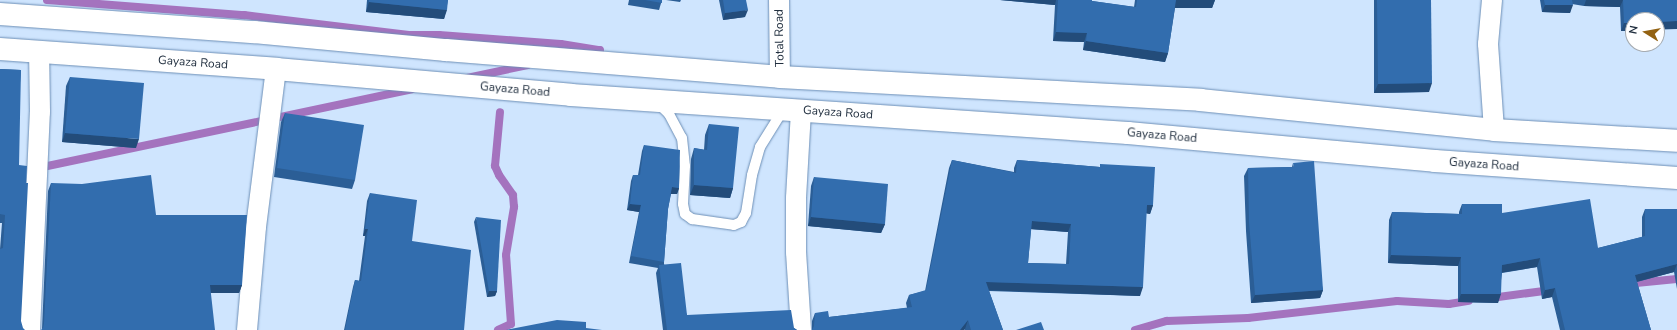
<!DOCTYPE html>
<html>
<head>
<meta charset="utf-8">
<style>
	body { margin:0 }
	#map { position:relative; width:1677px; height:330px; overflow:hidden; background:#cfe5fe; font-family:"Nunito Sans",sans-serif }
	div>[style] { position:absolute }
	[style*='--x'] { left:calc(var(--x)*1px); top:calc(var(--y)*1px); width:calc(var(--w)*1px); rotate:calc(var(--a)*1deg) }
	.stream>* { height:8px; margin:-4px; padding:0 4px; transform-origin:4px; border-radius:4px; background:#a473be }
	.roads { filter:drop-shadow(0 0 1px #6d8fb6) drop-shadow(0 0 1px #6d8fb6) }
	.lane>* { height:10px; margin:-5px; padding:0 5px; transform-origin:5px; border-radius:5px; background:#fff }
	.street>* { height:20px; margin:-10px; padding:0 10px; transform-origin:10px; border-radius:10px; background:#fff }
	.primary>* { height:22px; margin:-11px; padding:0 11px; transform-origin:11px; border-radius:11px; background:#fff }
	.wall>* { inset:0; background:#2b5e96 }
	.shaded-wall>* { inset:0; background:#234c7a }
	.building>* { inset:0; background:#326dae }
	span { translate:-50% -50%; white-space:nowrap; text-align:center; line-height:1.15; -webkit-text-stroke:4px #fff; paint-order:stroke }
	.street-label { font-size:12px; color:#212f3f }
	.north { position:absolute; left:1625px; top:12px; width:40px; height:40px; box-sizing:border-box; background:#fff; border:1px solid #a6acb2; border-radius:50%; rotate:281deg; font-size:11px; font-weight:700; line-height:16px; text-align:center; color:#212f3f }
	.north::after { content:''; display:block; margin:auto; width:14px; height:18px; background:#936212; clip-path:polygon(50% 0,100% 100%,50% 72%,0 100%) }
</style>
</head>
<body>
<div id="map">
	<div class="stream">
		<div style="--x:47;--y:0;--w:198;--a:4.4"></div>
		<div style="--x:244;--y:15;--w:166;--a:6.9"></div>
		<div style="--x:409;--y:35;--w:30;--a:0"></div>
		<div style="--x:439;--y:35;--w:122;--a:4.2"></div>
		<div style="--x:561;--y:44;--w:39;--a:9"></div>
		<div style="--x:600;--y:50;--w:16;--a:169"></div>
		<div style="--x:467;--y:78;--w:62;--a:-12"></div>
		<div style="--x:38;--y:168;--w:382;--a:-11.9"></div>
		<div style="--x:1626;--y:284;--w:51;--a:-5.6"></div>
		<div style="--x:1491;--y:298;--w:61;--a:-7.6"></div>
		<div style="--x:498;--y:330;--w:14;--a:-25"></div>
		<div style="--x:511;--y:324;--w:69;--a:-94.1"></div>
		<div style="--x:506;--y:255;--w:49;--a:-80.5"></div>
		<div style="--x:514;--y:207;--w:12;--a:-95"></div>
		<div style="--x:513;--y:195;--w:24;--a:-125"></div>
		<div style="--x:499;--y:175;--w:10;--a:-114"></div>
		<div style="--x:495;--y:166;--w:54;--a:-84.7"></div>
		<div style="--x:1135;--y:330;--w:33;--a:-16"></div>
		<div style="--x:1167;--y:321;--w:81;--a:-2.1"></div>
		<div style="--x:1248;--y:318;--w:150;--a:-6.5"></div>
		<div style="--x:1397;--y:301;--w:52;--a:3.3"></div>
		<div style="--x:1449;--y:304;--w:20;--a:-9"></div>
	</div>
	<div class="roads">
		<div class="lane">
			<div style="--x:658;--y:103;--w:16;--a:45"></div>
			<div style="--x:669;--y:114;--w:27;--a:62"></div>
			<div style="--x:682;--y:138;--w:28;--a:84"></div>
			<div style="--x:685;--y:166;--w:38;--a:93"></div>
			<div style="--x:683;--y:204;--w:10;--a:79"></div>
			<div style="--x:685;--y:214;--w:9;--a:36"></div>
			<div style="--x:692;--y:219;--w:42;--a:8.1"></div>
			<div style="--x:734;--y:225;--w:8;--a:-23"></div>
			<div style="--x:741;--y:222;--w:10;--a:-61"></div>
			<div style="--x:746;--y:213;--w:38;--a:-81"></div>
			<div style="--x:752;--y:175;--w:29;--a:-74"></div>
			<div style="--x:760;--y:147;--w:44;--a:-58.1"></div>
		</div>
		<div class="street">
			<div style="--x:779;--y:0;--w:77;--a:89.3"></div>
			<div style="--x:1492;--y:0;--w:44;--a:95.2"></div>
			<div style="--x:1488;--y:44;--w:86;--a:86"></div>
			<div style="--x:801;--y:111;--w:87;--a:93.3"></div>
			<div style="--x:796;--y:198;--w:54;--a:90"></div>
			<div style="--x:796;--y:252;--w:78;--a:86.3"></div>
			<div style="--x:30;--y:330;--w:218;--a:-87.4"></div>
			<div style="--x:40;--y:112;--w:61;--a:-90.9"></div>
			<div style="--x:247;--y:330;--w:103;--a:-85"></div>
			<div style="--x:256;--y:227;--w:159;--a:-82.8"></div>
		</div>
		<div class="primary">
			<div style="--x:0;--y:14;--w:255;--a:4.1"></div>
			<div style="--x:254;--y:32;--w:193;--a:5.4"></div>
			<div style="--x:446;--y:50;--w:335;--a:4.6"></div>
			<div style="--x:780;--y:77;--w:421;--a:3.1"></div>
			<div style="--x:1200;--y:100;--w:296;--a:5.8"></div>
			<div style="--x:1494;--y:130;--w:183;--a:3.4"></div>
			<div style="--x:0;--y:49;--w:277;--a:4.1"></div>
			<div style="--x:276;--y:69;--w:296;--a:5"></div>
			<div style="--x:571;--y:95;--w:558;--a:3.9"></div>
			<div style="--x:1128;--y:133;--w:308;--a:5.2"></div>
			<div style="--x:1435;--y:161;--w:243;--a:4"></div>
		</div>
	</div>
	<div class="wall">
		<div style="clip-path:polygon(367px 0,448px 0,444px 19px,366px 12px)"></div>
		<div style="clip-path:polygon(629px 0,662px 0,659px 10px,628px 5px)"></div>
		<div style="clip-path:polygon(666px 0,681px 0,680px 2px)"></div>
		<div style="clip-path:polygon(719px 0,746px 0,745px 17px,723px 20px)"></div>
		<div style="clip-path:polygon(1000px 0,1092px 0,1092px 1px,1134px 7px,1135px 0,1215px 0,1212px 8px,1175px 8px,1168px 53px,1165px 62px,1083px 50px,1084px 42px,1053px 41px,1055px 5px)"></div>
		<div style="clip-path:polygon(1374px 0,1431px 0,1429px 92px,1374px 93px)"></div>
		<div style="clip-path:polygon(1540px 0,1677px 0,1677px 29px,1621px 31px,1620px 7px,1584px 6px,1572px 4px,1570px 13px,1542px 12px)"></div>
		<div style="clip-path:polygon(0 69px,21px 70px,0 330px,0 249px,2px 223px,0 223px)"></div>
		<div style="clip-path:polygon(70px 77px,136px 148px,62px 142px,66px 86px)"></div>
		<div style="clip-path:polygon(285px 113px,355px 180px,352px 189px,274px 177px,281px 122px)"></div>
		<div style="clip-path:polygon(709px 124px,733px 188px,730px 198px,690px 195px,691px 159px,694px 148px,704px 150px,705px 135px)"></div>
		<div style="clip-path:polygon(644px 145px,679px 188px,677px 194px,671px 194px,668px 209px,664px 262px,664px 264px,687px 315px,794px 328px,797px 330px,663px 330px,656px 273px,658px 268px,629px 263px,639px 212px,627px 210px,631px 181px,633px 175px,638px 175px,642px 151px)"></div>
		<div style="clip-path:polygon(evenodd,952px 160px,1014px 172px,1014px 168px,1017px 160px,1100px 167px,1100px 164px,1153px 205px,1150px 214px,1146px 213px,1140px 296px,989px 291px,1003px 330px,965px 330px,965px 329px,964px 330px,812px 330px,812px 321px,815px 313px,829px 317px,907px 308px,906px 303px,909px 295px,925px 291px,949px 168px,952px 160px,1031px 229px,1068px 232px,1066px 264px,1028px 263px,1031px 229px)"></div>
		<div style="clip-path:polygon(1293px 163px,1323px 290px,1320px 298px,1251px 303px,1246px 231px,1244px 176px,1248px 168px,1292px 167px)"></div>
		<div style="clip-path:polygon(814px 177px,885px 224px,881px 233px,808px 226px,811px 186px)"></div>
		<div style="clip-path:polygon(51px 183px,156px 215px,242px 285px,239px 293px,211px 293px,42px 329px,48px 191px)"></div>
		<div style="clip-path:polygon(370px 193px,412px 241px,464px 330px,344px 330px,353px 287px,355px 280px,359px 281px,365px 236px,363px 236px,367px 201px)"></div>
		<div style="clip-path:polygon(1462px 204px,1502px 213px,1598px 248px,1642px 237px,1642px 217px,1645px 209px,1677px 209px,1677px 289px,1674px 272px,1637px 282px,1651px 330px,1560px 330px,1552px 297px,1542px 299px,1537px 267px,1502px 273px,1498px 303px,1458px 302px,1458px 266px,1388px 263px,1389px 220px,1392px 212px,1459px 214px,1459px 212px)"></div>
		<div style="clip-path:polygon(476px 217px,497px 291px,495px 296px,487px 297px,474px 222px)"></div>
	</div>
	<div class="shaded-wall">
		<div style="clip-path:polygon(1000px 0,1056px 0,1055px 5px)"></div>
		<div style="clip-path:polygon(1176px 0,1215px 0,1212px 8px,1173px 8px)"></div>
		<div style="clip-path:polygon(1586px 0,1623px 0,1620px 7px,1584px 6px)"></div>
		<div style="clip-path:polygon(369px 2px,447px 10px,444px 19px,366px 12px)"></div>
		<div style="clip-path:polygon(1545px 5px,1573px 5px,1570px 13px,1542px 12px)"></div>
		<div style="clip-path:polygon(748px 10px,745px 17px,723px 20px,725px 13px)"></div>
		<div style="clip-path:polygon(1677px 21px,1677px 29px,1657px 29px,1657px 22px)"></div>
		<div style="clip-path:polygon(1624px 23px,1633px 23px,1633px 31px,1621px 31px)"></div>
		<div style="clip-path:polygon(1056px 32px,1087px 33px,1084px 42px,1053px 41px)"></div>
		<div style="clip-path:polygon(1086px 41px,1168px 53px,1165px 62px,1083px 50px)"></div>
		<div style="clip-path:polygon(1432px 83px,1429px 92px,1374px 93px,1378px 84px)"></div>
		<div style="clip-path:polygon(65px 133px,139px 139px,136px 148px,62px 142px)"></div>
		<div style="clip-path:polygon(694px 185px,733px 188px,730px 198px,690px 195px)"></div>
		<div style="clip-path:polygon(672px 187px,679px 188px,677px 194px,670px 194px)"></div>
		<div style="clip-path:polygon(630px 204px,641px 205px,639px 212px,627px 210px)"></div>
		<div style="clip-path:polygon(1147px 205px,1153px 205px,1150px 214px,1144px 213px)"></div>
		<div style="clip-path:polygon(811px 217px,885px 224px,881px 233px,808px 226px)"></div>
		<div style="clip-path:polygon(1032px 221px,1071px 224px,1068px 232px,1029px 229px)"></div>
		<div style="clip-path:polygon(365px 229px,368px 229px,365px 236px,363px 236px)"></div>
		<div style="clip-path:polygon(1391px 255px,1461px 257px,1458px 266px,1388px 263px)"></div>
		<div style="clip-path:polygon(1540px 258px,1537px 267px,1499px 273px,1502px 265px)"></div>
		<div style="clip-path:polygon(1677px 264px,1674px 272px,1632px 283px,1635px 275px)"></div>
		<div style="clip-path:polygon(986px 282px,1143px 287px,1140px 296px,983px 290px)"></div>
		<div style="clip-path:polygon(210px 285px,242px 285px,239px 293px,207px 293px)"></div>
		<div style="clip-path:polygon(1555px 288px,1552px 297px,1542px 299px,1545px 290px)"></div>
		<div style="clip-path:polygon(1323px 290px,1320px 298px,1251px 303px,1255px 295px)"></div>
		<div style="clip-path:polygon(489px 291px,497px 291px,495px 296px,487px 297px)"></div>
		<div style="clip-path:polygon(1461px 294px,1501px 294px,1498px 303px,1458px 302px)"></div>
		<div style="clip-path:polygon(968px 320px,965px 329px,964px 330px,960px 330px)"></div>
	</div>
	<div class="building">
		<div style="clip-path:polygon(369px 0,448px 0,447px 10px,369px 2px)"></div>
		<div style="clip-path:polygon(645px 0,662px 0,662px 3px)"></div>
		<div style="clip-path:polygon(723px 0,746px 0,748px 10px,725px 13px)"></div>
		<div style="clip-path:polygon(1058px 0,1092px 0,1092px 1px,1136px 7px,1137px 0,1176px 0,1168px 53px,1086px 41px,1087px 33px,1056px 32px)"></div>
		<div style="clip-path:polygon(1377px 0,1431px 0,1432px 83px,1378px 84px)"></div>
		<div style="clip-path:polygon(1544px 0,1572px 0,1573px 5px,1545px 5px)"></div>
		<div style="clip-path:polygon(1623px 0,1677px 0,1677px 21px,1657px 22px,1657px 20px,1633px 20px,1633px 23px,1624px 23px)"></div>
		<div style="clip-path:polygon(0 69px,21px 70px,19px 165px,27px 166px,26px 183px,28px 183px,21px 321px,23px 328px,25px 330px,0 330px,0 249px,3px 248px,5px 215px,0 214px)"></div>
		<div style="clip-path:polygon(70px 77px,144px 83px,139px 139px,65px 133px)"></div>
		<div style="clip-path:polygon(285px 113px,364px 125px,355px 180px,277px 168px)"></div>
		<div style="clip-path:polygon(709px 124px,739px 127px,733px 188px,694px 185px,694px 148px,707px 150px)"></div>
		<div style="clip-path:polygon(644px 145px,680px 150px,679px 188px,672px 187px,668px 209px,664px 262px,631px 256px,641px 205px,630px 204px,633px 175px,640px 175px)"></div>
		<div style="clip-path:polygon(evenodd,952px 160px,1016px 173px,1017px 160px,1100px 167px,1100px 164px,1155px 167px,1153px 205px,1147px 205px,1143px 287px,986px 282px,1003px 330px,971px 330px,968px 320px,960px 330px,812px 330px,814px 326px,815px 313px,828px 311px,829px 317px,912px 307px,909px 295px,926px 290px,952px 160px,1032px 221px,1071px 224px,1069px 264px,1028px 263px,1032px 221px)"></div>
		<div style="clip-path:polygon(1314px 161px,1323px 290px,1255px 295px,1249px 222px,1248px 168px,1294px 167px,1293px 163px)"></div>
		<div style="clip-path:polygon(151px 175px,156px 215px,247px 215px,242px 285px,210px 285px,215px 330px,41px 330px,43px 328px,44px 323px,51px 183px,82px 184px)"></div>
		<div style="clip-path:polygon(814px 177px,888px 184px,885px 224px,811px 217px)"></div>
		<div style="clip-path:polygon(370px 193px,417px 200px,412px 241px,471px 250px,464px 330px,345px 330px,355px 280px,361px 281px,368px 229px,365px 229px)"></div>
		<div style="clip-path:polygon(1590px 199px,1598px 248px,1645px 236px,1645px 209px,1677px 209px,1677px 264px,1635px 275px,1651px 330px,1565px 330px,1555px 288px,1545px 290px,1540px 258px,1502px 265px,1501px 294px,1461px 294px,1461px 257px,1391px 255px,1392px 212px,1462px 214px,1462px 204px,1502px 204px,1502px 213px)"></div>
		<div style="clip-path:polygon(476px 217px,501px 220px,497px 291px,489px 291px)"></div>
		<div style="clip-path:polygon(681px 263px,687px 315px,791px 310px,794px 328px,797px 330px,667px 330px,659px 265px)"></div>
		<div style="clip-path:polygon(557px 320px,586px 322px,586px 328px,602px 330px,506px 330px)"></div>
		<div style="clip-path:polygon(1041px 322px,1044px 330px,1016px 330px)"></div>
	</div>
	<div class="street-label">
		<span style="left:780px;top:38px;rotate:-91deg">Total Road</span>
		<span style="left:193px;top:63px;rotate:4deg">Gayaza Road</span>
		<span style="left:515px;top:90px;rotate:5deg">Gayaza Road</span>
		<span style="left:838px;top:113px;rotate:4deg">Gayaza Road</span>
		<span style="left:1162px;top:136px;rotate:5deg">Gayaza Road</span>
		<span style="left:1484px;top:165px;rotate:4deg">Gayaza Road</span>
	</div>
	<div class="north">N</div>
</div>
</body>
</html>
